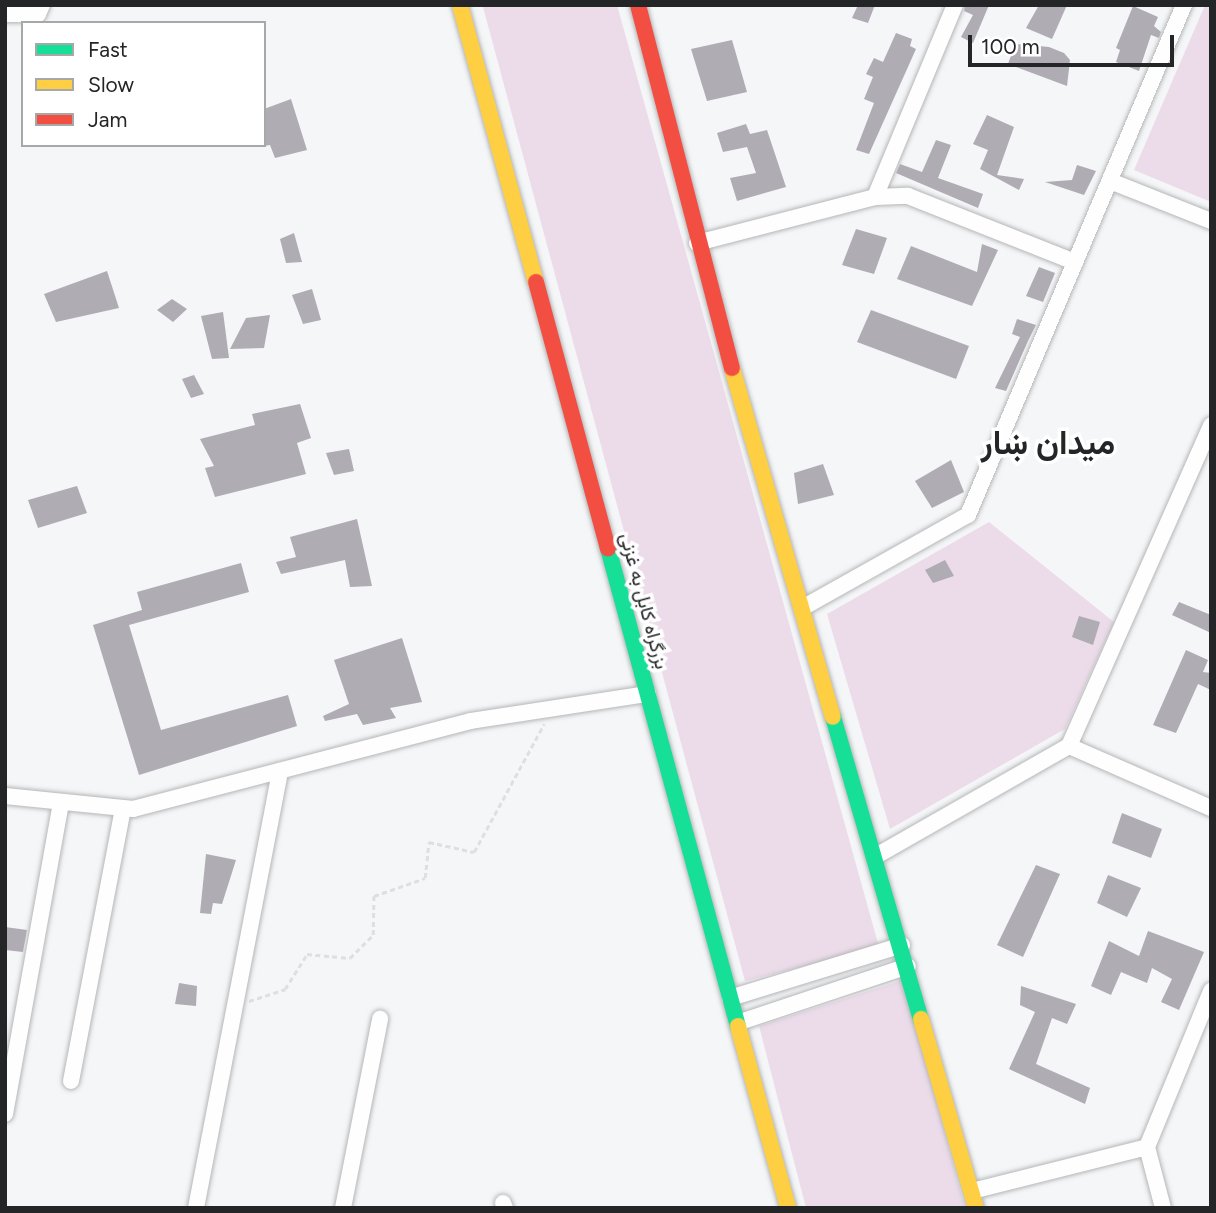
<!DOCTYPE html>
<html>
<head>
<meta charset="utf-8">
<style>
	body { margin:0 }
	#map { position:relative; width:1216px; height:1213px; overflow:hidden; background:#f5f6f8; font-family:Figtree,Vazirmatn,sans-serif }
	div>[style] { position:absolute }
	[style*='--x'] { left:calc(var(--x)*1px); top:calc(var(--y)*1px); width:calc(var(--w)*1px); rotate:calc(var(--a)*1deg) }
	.green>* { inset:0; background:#ecdcea }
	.building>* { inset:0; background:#afacb4 }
	.path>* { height:2.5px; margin-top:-1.25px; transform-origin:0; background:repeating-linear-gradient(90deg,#dfdfdf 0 5px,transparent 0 8.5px) }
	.roads { filter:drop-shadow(0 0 2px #b5b6b8) drop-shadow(0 0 2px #b5b6b8) }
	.street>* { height:16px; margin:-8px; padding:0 8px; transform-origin:8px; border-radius:8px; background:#fefefe }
	.fast>* { height:16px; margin:-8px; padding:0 8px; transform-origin:8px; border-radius:8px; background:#16e098 }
	.slow>* { height:16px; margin:-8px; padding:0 8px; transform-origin:8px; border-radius:8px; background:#ffcf43 }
	.jam>* { height:16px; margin:-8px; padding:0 8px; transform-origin:8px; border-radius:8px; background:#f24e42 }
	span { translate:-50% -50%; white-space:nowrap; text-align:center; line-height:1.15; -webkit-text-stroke:7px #fff; paint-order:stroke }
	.street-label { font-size:19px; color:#242526 }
	.town-label { font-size:33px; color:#242526; font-weight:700 }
	.frame { position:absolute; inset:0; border:7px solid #242526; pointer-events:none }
	.legend { position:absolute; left:21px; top:21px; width:245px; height:126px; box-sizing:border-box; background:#fff; border:2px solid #a7a8a8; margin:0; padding:9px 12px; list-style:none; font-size:21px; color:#242526 }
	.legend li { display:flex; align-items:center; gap:14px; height:35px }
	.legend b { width:35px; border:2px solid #a7a8a8 }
	.scale { position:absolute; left:968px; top:35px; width:206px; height:32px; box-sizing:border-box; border:4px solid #242526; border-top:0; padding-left:9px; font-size:21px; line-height:24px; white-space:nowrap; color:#242526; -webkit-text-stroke:5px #fff; paint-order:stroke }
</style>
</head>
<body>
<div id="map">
	<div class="green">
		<div style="clip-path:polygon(493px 5px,617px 5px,879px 947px,745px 981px,483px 7px)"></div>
		<div style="clip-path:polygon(1205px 5px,1211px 5px,1211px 202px,1134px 170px)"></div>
		<div style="clip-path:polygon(989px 522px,1114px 622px,1065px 729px,890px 829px,827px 614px)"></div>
		<div style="clip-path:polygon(903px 980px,965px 1208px,806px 1208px,759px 1026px)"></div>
	</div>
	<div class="building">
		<div style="clip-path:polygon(858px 5px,875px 5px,868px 23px,852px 18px)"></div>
		<div style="clip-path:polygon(965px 5px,989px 5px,973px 43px,961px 37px,973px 15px,964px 11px)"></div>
		<div style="clip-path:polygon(1039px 5px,1067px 5px,1052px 39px,1026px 28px)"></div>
		<div style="clip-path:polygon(1133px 6px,1158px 17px,1154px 26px,1161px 32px,1159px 38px,1151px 35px,1139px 71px,1116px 62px,1120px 50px,1116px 48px)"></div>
		<div style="clip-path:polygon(896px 33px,912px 39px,910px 46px,916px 49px,869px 154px,856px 150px,874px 103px,864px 99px,873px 77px,866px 74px,874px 58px,883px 62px)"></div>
		<div style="clip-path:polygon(732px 40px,747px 92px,707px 101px,691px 49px)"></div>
		<div style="clip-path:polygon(1015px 44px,1049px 47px,1064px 53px,1070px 60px,1067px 86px,1008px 64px)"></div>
		<div style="clip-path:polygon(291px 99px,307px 150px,275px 158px,270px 145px,264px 146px,264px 109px)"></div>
		<div style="clip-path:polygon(987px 115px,1014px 127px,997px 175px,1024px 179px,1019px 190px,980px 169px,988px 150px,973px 144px)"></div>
		<div style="clip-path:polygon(746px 124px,750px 134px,767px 130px,786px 187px,737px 201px,730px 178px,756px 173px,747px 147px,723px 152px,717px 133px)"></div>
		<div style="clip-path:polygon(936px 140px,951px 145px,938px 178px,983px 194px,978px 208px,896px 173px,900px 164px,922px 172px)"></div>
		<div style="clip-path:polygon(1077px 165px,1096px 171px,1084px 195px,1045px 182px,1072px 180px)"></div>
		<div style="clip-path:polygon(856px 229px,887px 238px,874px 274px,842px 265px)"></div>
		<div style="clip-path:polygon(294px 233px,302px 262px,286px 263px,280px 239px)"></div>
		<div style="clip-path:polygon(982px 244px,998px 250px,972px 306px,897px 279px,911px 246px,977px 272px)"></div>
		<div style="clip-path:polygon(1039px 267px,1055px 273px,1043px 302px,1026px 296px)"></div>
		<div style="clip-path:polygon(107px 271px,119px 308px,56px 322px,44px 294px)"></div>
		<div style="clip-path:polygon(312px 289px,321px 320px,303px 324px,292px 295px)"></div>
		<div style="clip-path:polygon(172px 299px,187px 309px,173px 322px,157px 310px)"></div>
		<div style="clip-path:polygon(871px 310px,969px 346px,956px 379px,857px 342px)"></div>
		<div style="clip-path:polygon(223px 312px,229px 358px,212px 359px,201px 316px)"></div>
		<div style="clip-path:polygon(270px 315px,264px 348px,230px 349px,246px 318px)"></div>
		<div style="clip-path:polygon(1017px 319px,1036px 325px,1028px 341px,1022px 338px,1028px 341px,1006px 391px,995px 388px,1020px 337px,1012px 334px)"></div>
		<div style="clip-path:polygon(194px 375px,204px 394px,191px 398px,182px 379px)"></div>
		<div style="clip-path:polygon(300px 404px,311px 438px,297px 443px,306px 474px,215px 497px,205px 468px,214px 466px,200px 439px,255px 425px,252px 414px)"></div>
		<div style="clip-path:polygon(349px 449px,354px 471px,334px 475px,326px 453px)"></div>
		<div style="clip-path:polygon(951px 460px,964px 492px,932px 508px,915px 481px)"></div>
		<div style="clip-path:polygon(823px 464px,834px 495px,798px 504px,794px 473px)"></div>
		<div style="clip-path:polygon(77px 486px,87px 513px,38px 528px,28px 500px)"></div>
		<div style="clip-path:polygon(357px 519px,372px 586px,350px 587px,345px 560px,281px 574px,276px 562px,296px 557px,290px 537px)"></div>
		<div style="clip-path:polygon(945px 560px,954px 576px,933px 583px,925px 570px)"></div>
		<div style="clip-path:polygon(241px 563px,249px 592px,129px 625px,161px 730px,288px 695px,297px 726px,139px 775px,93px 625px,142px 610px,137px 592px)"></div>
		<div style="clip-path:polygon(1179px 602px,1211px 615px,1211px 633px,1172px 615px)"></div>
		<div style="clip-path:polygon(1079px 616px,1100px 622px,1093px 645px,1072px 637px)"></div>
		<div style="clip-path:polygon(402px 638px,422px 702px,390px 708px,396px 718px,363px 725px,357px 714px,325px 721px,323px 716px,349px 704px,334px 660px)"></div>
		<div style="clip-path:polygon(1186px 650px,1208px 660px,1203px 672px,1211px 673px,1211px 690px,1198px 684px,1176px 733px,1153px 725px)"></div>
		<div style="clip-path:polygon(1122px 813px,1162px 829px,1151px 858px,1112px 843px)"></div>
		<div style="clip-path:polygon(206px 854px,236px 860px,222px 904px,213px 903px,211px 914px,200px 913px)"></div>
		<div style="clip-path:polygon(1036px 865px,1060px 874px,1023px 957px,997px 945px)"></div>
		<div style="clip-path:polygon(1108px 875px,1141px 888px,1127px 917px,1097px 903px)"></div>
		<div style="clip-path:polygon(5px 927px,27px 930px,23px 952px,5px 950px)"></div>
		<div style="clip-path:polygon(1148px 931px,1204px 952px,1179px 1010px,1161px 1002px,1172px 979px,1152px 968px,1147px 983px,1121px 972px,1111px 995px,1091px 986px,1109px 941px,1139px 956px)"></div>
		<div style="clip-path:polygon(179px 983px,197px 986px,196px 1006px,175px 1004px)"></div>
		<div style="clip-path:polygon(1021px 986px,1076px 1004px,1067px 1024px,1052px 1018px,1036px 1064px,1090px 1088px,1085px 1104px,1009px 1069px,1035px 1012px,1020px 1005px)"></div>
	</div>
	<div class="path">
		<div style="--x:249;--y:1001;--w:38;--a:-18"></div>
		<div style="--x:285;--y:989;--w:41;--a:-57.8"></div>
		<div style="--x:307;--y:954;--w:43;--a:5.3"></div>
		<div style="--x:350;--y:958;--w:33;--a:-45"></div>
		<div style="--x:373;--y:935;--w:39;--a:-89"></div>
		<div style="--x:374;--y:896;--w:54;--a:-19.4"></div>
		<div style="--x:425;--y:878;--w:36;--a:-84"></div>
		<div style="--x:429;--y:842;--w:46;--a:12.5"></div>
		<div style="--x:474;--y:852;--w:146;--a:-61.3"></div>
	</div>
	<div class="roads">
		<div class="street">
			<div style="--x:5;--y:14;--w:33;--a:0"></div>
			<div style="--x:38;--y:14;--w:10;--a:-66"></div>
			<div style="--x:1110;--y:181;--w:109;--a:21.6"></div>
			<div style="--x:875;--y:197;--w:33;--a:-2"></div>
			<div style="--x:908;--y:196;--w:180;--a:21.6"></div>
			<div style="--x:697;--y:243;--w:184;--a:-14.5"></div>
			<div style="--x:875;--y:197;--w:208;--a:-67.4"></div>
			<div style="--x:802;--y:608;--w:190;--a:-29.3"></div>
			<div style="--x:968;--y:515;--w:554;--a:-67.05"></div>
			<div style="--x:1069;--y:746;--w:155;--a:23.6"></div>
			<div style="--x:5;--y:796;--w:129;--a:5.8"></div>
			<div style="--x:133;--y:809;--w:349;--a:-14.6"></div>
			<div style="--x:471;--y:721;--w:179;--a:-8.7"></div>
			<div style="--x:876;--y:856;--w:222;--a:-29.7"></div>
			<div style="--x:1069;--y:746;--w:351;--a:-66.1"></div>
			<div style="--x:730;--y:998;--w:180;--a:-17.1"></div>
			<div style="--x:737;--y:1023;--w:180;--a:-18.4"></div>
			<div style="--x:71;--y:1081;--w:278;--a:-79.2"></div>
			<div style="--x:5;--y:1114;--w:317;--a:-79.8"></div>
			<div style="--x:1147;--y:1147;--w:63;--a:75.3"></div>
			<div style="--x:972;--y:1191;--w:180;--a:-14.1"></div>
			<div style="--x:1147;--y:1147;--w:169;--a:-67.7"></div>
			<div style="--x:503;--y:1203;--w:5;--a:68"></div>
			<div style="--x:196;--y:1208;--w:445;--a:-79.1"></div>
			<div style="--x:343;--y:1208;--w:193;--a:-78.9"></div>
		</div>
		<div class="fast">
			<div style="--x:608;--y:548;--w:495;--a:74.8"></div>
			<div style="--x:833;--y:717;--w:315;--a:73.8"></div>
		</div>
		<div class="slow">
			<div style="--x:460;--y:5;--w:287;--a:74.7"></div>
			<div style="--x:732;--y:368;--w:363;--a:73.9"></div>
			<div style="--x:921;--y:1019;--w:197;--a:73.8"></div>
			<div style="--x:738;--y:1026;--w:189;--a:74.6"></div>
		</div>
		<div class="jam">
			<div style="--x:638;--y:5;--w:375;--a:75.5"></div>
			<div style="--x:536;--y:282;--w:276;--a:74.9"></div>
		</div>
	</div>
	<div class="street-label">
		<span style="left:644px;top:601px;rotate:75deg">بزرگراه کابل به غزنی</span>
	</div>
	<div class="town-label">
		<span style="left:1048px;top:443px">میدان ښار</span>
	</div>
	<div class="frame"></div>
	<ul class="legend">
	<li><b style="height:9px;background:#16e098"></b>Fast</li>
	<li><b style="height:9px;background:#ffcf43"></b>Slow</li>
	<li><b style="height:9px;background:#f24e42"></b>Jam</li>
	</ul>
	<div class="scale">100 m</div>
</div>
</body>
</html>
